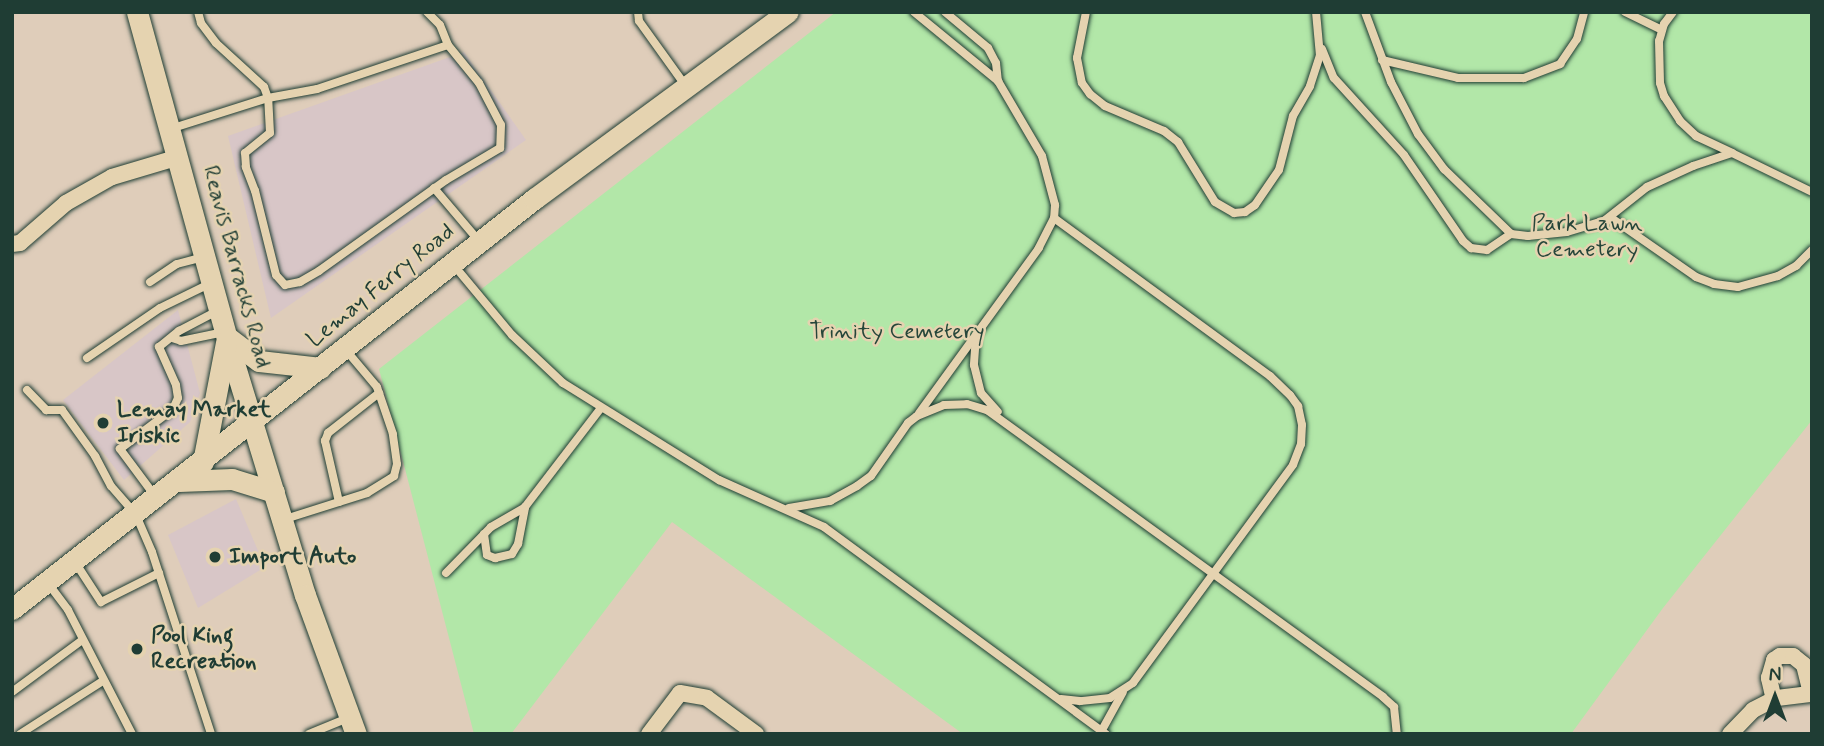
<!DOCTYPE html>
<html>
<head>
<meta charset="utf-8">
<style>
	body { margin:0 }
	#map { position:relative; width:1824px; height:746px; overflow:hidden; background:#dfcdba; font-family:Mynerve,sans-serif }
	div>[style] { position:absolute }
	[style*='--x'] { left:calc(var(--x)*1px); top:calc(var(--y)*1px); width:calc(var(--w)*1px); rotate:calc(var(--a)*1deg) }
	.built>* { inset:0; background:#d8c6c7 }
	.green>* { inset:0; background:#b2e7a8 }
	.roads { filter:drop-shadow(0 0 2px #1f3d34) drop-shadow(0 0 2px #1f3d34) }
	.service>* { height:8px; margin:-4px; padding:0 4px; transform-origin:4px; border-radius:4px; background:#e5d3b0 }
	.minor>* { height:16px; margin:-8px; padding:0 8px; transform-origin:8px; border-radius:8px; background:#e5d3b0 }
	.secondary>* { height:21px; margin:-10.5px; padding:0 10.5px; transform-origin:10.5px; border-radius:10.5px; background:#e5d3b0 }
	.dots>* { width:19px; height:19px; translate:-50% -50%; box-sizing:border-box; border:4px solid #e5d3b0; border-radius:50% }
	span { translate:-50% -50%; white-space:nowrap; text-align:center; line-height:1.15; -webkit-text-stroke:5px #e5d3b0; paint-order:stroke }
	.park-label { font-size:23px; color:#26463a }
	.street-label { font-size:23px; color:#1f3d34 }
	.poi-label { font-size:23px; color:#1f3d34; font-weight:700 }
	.left { translate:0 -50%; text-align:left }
	.frame { position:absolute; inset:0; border:14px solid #1f3d34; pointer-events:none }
	.north { position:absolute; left:1740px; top:662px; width:70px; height:70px; -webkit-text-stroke:5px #e5d3b0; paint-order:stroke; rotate:0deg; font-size:19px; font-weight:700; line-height:28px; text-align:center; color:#1f3d34 }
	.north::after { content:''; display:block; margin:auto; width:24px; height:32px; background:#1f3d34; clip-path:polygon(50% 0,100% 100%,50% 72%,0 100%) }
</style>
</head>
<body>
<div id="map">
	<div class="built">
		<div style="clip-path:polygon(464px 52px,526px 140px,271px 318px,228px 136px)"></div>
		<div style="clip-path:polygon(178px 310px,200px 393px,190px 422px,124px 480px,63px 400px)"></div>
		<div style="clip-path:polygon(236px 499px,265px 567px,198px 608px,168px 535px)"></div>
	</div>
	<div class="green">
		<div style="clip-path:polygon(836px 12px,1812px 12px,1812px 420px,1663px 608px,1571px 734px,963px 734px,672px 522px,511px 734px,474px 734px,379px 369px)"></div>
	</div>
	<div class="roads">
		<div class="service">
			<div style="--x:427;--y:12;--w:18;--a:45"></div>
			<div style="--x:440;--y:25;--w:22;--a:68"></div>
			<div style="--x:638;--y:12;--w:9;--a:84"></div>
			<div style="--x:639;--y:21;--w:79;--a:54.3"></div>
			<div style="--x:914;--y:12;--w:109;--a:39.4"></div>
			<div style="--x:998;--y:81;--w:87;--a:59.6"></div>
			<div style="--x:1042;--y:156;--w:51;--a:75.1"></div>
			<div style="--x:1055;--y:205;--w:13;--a:94"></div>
			<div style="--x:1054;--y:218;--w:34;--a:117"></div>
			<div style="--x:1039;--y:248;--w:204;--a:126"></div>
			<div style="--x:945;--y:12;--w:56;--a:39.9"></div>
			<div style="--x:988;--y:48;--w:17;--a:62"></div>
			<div style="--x:996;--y:63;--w:18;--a:84"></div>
			<div style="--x:1086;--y:12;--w:47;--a:101.1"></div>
			<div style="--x:1077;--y:58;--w:25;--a:79"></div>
			<div style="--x:1082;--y:83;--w:14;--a:54"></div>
			<div style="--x:1090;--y:94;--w:19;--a:39"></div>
			<div style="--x:1105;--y:106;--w:64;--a:23"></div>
			<div style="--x:1164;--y:131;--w:18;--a:38"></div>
			<div style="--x:1178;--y:142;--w:70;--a:58.3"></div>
			<div style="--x:1215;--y:202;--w:22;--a:30"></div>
			<div style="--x:1234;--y:213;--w:11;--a:-5"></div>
			<div style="--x:1245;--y:212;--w:12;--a:-35"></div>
			<div style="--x:1255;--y:205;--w:42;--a:-55.6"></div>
			<div style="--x:1279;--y:170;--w:56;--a:-75.5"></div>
			<div style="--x:1293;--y:116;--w:34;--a:-60"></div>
			<div style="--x:1310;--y:86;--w:32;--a:-72"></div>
			<div style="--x:1320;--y:56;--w:44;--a:-95.2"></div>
			<div style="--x:1365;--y:12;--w:75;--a:69.6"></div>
			<div style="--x:1391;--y:82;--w:59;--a:62.6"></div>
			<div style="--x:1418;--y:134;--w:44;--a:53.4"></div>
			<div style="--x:1444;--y:169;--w:93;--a:44.1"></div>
			<div style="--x:1511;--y:234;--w:17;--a:7"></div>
			<div style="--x:1528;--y:236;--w:39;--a:-6"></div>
			<div style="--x:1567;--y:232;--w:39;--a:-17"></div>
			<div style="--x:1604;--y:221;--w:55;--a:-38.3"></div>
			<div style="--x:1647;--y:187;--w:51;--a:-24.5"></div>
			<div style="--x:1693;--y:166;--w:41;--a:-18.4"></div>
			<div style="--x:1732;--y:153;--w:89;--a:26"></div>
			<div style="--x:1625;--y:12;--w:41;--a:25.9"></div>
			<div style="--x:1673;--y:12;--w:15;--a:127"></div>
			<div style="--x:1664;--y:24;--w:18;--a:106"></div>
			<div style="--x:1659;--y:41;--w:42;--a:88.6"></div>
			<div style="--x:1660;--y:83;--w:14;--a:73"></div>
			<div style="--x:1664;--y:96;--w:30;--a:57"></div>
			<div style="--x:1680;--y:121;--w:22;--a:43"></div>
			<div style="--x:1696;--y:136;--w:40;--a:25"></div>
			<div style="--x:1322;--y:49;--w:31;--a:68"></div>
			<div style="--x:1334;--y:78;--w:104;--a:47.7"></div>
			<div style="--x:1404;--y:155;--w:104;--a:55.5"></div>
			<div style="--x:1463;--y:241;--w:11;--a:41"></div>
			<div style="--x:1471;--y:248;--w:16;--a:7"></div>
			<div style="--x:1487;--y:250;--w:29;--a:-34"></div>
			<div style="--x:1382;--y:60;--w:78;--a:13.3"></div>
			<div style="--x:1458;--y:78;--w:66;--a:0"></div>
			<div style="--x:1524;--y:78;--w:39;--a:-21"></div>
			<div style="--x:1560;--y:64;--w:30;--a:-56"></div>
			<div style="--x:1577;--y:39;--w:28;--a:-75"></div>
			<div style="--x:170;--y:129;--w:103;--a:-17.6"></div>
			<div style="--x:268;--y:98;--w:50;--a:-10.4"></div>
			<div style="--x:317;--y:89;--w:138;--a:-18.6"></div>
			<div style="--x:448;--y:45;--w:49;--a:50.8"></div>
			<div style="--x:479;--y:83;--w:47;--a:62.4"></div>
			<div style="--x:501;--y:125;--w:23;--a:92"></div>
			<div style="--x:500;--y:148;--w:63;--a:149.3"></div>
			<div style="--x:446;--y:180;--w:156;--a:144.4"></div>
			<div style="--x:319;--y:271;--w:22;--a:150"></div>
			<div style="--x:300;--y:282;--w:15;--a:169"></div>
			<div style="--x:285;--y:285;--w:13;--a:-132"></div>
			<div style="--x:276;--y:275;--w:87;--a:-104"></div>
			<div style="--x:255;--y:191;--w:26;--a:-111"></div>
			<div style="--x:246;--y:167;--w:14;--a:-94"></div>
			<div style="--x:245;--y:153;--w:32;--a:-39"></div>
			<div style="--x:270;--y:133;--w:35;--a:-93"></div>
			<div style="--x:268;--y:98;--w:12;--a:-110"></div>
			<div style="--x:264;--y:87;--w:65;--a:-137.5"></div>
			<div style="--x:216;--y:43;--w:25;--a:-127"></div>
			<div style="--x:201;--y:23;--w:11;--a:-105"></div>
			<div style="--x:434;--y:188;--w:70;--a:49.7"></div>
			<div style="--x:1610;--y:217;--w:105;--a:34.9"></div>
			<div style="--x:1696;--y:277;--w:19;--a:21"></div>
			<div style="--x:1714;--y:284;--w:24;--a:7"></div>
			<div style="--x:1738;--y:287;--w:41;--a:-15.4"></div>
			<div style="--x:1778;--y:276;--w:21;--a:-29"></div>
			<div style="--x:1796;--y:266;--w:23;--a:-45"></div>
			<div style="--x:1054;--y:218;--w:268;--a:36.2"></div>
			<div style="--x:1270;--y:376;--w:28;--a:44"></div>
			<div style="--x:1290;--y:395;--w:14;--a:54"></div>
			<div style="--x:1298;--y:406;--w:19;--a:78"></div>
			<div style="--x:1302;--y:425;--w:19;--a:93"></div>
			<div style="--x:1301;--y:444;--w:22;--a:111"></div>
			<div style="--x:1293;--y:465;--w:270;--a:126.3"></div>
			<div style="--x:1133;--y:683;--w:27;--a:147"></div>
			<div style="--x:1110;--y:698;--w:30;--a:174"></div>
			<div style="--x:1080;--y:701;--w:19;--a:-174"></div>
			<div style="--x:452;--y:263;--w:94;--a:50.2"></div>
			<div style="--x:512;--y:335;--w:70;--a:43.3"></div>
			<div style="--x:563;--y:383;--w:184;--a:31.9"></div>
			<div style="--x:719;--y:480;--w:115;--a:24.1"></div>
			<div style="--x:824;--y:527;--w:350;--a:36.3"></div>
			<div style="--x:150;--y:282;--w:32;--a:-34"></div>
			<div style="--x:177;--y:264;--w:27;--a:-15"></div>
			<div style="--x:976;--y:335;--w:30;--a:94"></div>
			<div style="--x:974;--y:365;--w:29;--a:76"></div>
			<div style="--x:981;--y:393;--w:25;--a:48"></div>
			<div style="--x:172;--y:338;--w:9;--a:18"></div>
			<div style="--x:181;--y:341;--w:44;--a:-11.8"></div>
			<div style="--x:87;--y:358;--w:88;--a:-34.4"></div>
			<div style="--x:160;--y:308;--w:55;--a:-26.1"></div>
			<div style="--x:27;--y:390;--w:28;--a:46"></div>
			<div style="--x:46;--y:410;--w:16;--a:0"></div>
			<div style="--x:62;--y:410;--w:57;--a:54.3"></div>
			<div style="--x:95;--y:456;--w:34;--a:62"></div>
			<div style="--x:111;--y:486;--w:38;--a:49"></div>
			<div style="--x:136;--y:515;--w:40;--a:66.6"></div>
			<div style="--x:152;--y:552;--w:191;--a:72"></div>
			<div style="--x:155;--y:496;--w:59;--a:-126.7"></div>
			<div style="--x:120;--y:449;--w:66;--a:-37"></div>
			<div style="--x:173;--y:409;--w:12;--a:-66"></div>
			<div style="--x:178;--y:398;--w:13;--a:-99"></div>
			<div style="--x:176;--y:385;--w:42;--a:-114.1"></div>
			<div style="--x:159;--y:347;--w:26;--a:-39"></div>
			<div style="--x:179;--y:331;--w:45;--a:-27.7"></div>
			<div style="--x:339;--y:502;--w:63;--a:-102.9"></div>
			<div style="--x:325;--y:441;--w:9;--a:-69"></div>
			<div style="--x:328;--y:433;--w:65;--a:-38.1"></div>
			<div style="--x:789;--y:508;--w:42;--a:-9.7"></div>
			<div style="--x:830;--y:501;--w:31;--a:-29"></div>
			<div style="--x:857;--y:486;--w:17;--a:-36"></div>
			<div style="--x:871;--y:476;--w:65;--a:-55.1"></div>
			<div style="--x:908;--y:423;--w:11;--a:-38"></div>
			<div style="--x:917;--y:416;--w:29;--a:-22"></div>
			<div style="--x:944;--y:405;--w:23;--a:-2"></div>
			<div style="--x:967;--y:404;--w:21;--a:17"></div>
			<div style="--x:987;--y:410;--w:489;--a:35.9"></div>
			<div style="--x:1383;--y:697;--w:15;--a:42"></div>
			<div style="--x:1394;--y:707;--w:27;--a:84"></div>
			<div style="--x:282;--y:520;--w:89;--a:-17.6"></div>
			<div style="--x:367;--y:493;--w:32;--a:-32"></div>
			<div style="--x:394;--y:476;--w:12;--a:-76"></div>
			<div style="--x:397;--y:464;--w:30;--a:-98"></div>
			<div style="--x:393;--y:434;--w:50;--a:-108.8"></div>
			<div style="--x:377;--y:387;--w:50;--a:-130.1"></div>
			<div style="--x:484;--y:534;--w:21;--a:82"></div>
			<div style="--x:487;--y:555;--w:9;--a:21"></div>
			<div style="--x:495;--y:558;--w:17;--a:-13"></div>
			<div style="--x:512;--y:554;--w:12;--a:-59"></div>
			<div style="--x:518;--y:544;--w:38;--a:-79"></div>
			<div style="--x:75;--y:562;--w:48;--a:57"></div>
			<div style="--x:101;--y:602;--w:65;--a:-26.6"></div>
			<div style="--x:446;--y:573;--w:64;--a:-45.6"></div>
			<div style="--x:491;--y:527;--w:39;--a:-30"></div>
			<div style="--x:525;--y:507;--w:125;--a:-52.5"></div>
			<div style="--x:47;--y:582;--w:35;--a:53"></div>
			<div style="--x:68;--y:610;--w:140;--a:62.7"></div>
			<div style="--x:12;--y:692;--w:86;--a:-36.5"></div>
			<div style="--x:1102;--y:730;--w:43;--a:-61.1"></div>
			<div style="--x:20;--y:734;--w:98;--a:-32.6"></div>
			<div style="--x:309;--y:734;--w:42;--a:-22.3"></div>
		</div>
		<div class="minor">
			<div style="--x:12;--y:244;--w:8;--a:-7"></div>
			<div style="--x:20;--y:243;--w:61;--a:-41"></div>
			<div style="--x:66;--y:203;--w:53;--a:-29.5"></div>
			<div style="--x:112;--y:177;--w:70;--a:-16.6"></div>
			<div style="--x:1774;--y:700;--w:23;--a:-103"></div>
			<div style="--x:1769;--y:678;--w:19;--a:-74"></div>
			<div style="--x:1774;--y:660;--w:7;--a:-34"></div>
			<div style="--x:1780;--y:656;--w:13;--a:0"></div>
			<div style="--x:1793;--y:656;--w:14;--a:39"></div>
			<div style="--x:1804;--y:665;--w:30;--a:76"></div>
			<div style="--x:649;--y:734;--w:51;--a:-52.9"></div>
			<div style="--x:680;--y:693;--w:27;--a:10"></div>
			<div style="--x:707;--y:698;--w:61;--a:36.3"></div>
			<div style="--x:1730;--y:734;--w:33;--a:-46"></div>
			<div style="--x:1753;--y:710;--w:27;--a:-27"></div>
			<div style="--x:1777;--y:698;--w:35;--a:-7"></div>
		</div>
		<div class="secondary">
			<div style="--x:137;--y:12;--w:364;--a:74.6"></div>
			<div style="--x:234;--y:363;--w:243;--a:73"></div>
			<div style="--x:305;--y:595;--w:148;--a:69.9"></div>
			<div style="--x:227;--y:337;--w:40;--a:37"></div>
			<div style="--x:259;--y:361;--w:62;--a:6.4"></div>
			<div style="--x:203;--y:462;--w:122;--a:-79.1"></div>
			<div style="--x:179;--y:481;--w:53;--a:-2.2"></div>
			<div style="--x:232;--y:479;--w:44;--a:17.2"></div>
			<div style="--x:12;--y:609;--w:664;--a:-38.15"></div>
			<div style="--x:534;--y:199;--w:315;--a:-36.4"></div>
		</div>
	</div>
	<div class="dots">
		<div style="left:103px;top:423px;background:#1f3d34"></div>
		<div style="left:215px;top:557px;background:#1f3d34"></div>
		<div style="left:137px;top:649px;background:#1f3d34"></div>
	</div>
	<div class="park-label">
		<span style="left:1587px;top:237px">Park Lawn<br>Cemetery</span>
		<span style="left:897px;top:332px">Trinity Cemetery</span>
	</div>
	<div class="street-label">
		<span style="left:236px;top:267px;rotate:75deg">Reavis Barracks Road</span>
		<span style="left:381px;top:286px;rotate:-39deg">Lemay Ferry Road</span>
	</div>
	<div class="poi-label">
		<span class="left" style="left:117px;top:423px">Lemay Market<br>Iriskic</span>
		<span class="left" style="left:229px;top:557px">Import Auto</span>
		<span class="left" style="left:151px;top:649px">Pool King<br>Recreation</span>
	</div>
	<div class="frame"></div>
	<div class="north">N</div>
</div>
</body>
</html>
